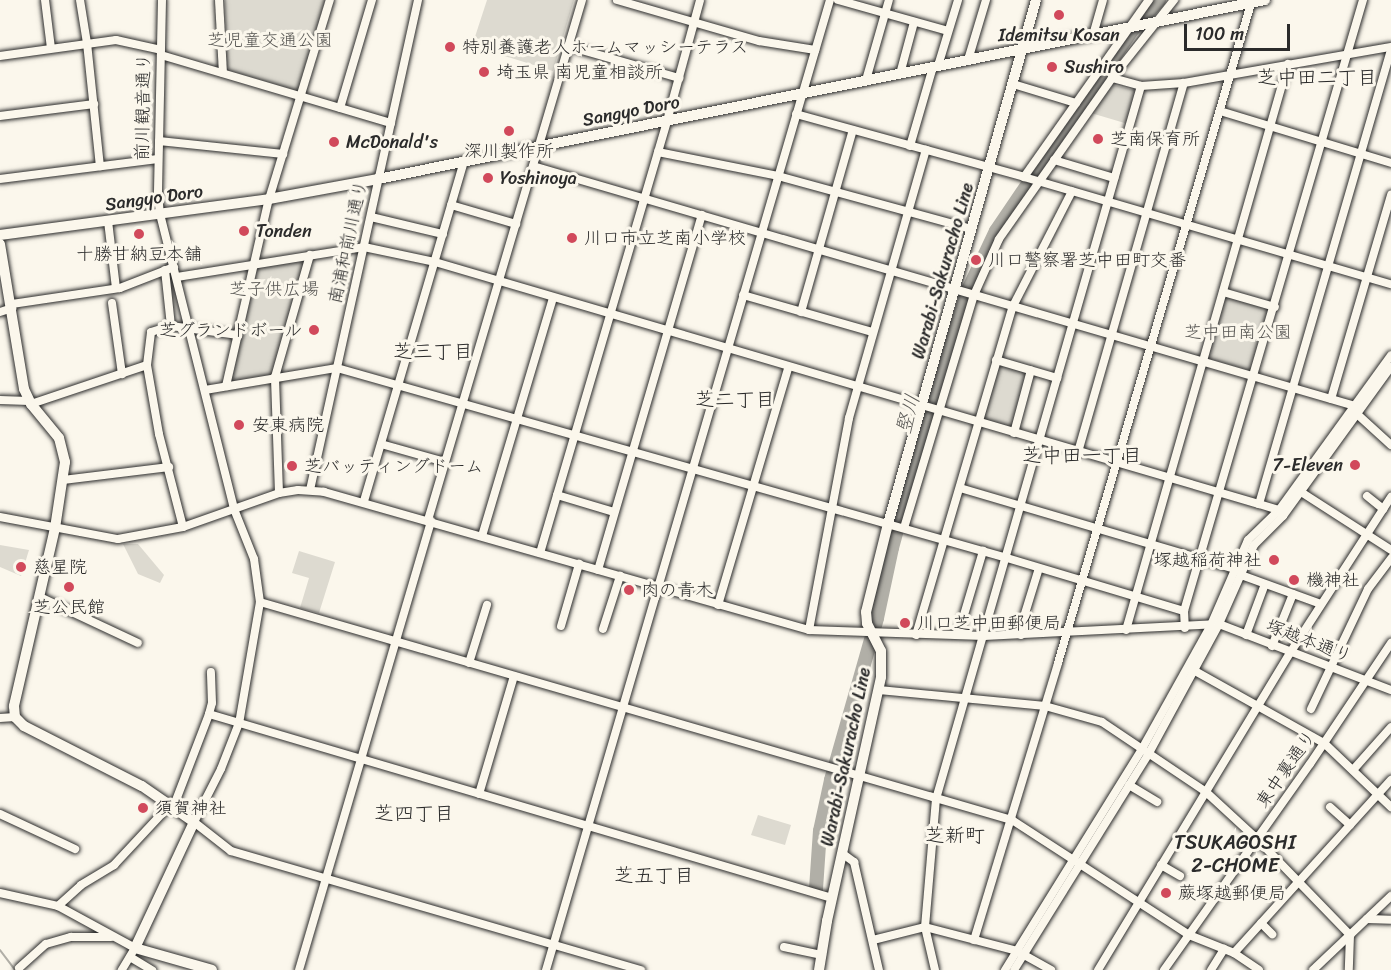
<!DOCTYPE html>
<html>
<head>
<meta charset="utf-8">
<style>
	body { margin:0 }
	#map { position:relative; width:1391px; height:970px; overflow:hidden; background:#fbf7ec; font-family:Sriracha,"Klee One",sans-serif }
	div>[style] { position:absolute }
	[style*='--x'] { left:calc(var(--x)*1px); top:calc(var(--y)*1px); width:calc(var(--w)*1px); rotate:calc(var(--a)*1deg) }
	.green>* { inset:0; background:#dddad0 }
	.stream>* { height:2px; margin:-1px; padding:0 1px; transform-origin:1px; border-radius:1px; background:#b1afa7 }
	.river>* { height:14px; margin:-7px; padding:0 7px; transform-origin:7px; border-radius:7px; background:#b1afa7 }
	.roads { filter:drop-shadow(0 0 2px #2b2b2b) drop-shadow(0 0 2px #2b2b2b) }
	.minor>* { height:8px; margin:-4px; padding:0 4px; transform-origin:4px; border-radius:4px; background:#fbf7ec }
	.major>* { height:10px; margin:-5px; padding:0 5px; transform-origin:5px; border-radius:5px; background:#fbf7ec }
	.dots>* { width:16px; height:16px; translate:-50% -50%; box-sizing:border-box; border:3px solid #fbf7ec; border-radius:50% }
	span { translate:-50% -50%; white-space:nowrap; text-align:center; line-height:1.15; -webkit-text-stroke:6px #fbf7ec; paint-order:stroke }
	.poi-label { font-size:18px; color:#2b2b2b }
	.left { translate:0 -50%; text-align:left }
	.right { translate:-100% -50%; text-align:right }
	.park-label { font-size:18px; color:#585754 }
	.street-label { font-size:18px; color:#2b2b2b }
	.neighbourhood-label { font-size:20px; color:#2b2b2b }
	.water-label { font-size:20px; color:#5a5956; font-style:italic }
	.scale { position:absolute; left:1184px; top:24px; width:106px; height:27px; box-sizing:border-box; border:3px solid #2b2b2b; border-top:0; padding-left:8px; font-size:18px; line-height:21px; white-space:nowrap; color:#2b2b2b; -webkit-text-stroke:4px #fbf7ec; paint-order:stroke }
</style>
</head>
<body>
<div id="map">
	<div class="green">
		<div style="clip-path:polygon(225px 0,325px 0,300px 87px,295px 90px,231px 71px,227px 66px)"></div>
		<div style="clip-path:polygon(487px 0,574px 0,553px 71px,472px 46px)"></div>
		<div style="clip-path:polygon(1113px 85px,1134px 90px,1136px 96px,1128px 124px,1091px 113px)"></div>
		<div style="clip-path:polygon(299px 260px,304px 265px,274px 372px,270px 376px,236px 381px,231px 376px,256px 269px,260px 266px)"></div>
		<div style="clip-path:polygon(1224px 296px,1267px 307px,1269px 310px,1252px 368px,1248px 370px,1210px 359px,1207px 354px)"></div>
		<div style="clip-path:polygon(1001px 364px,1027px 372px,1013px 426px,1010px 428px,986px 421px,983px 415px,998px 365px)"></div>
		<div style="clip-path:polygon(123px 544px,138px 544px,164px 575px,160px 583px,138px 574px)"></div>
		<div style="clip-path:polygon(0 545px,29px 550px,21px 576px,0 567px)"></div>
		<div style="clip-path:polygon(299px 551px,335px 562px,319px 613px,300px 608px,309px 578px,292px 573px)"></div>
		<div style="clip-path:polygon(758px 815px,791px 825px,785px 845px,751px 835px)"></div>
	</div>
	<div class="stream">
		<div style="--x:0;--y:950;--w:25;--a:53"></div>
	</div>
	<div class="river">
		<div style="--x:816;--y:889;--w:58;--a:-86.1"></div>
		<div style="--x:820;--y:831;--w:52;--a:-77.8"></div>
		<div style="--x:831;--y:780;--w:168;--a:-74.1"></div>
		<div style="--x:877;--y:618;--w:72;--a:-77.9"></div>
		<div style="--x:892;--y:548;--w:170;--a:-74.7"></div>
		<div style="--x:937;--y:384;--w:101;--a:-71.6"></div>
		<div style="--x:969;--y:288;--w:63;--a:-64.7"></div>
		<div style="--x:996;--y:231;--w:244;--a:-55.9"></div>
		<div style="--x:1133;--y:29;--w:39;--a:-48"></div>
	</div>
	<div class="roads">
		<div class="minor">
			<div style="--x:45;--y:0;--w:48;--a:82.9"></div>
			<div style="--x:80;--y:0;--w:44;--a:80.8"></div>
			<div style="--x:87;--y:43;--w:124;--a:84"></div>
			<div style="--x:162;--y:0;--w:193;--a:91.2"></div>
			<div style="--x:158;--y:193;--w:21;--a:85"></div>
			<div style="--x:160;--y:214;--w:304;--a:75.9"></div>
			<div style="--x:234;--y:509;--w:54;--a:68.2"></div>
			<div style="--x:254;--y:559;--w:43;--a:82.1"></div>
			<div style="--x:260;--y:602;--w:123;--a:99.8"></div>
			<div style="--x:239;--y:723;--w:49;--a:111.4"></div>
			<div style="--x:221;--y:769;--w:59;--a:117"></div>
			<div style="--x:194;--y:822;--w:47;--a:38.1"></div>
			<div style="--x:231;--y:851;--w:427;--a:16.2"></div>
			<div style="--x:219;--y:0;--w:73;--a:86.9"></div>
			<div style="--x:617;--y:0;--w:148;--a:16.1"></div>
			<div style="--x:759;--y:41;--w:57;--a:9.1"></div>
			<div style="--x:838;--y:0;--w:114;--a:15.7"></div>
			<div style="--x:1093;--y:35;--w:36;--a:-74"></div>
			<div style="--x:568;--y:46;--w:116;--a:16.1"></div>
			<div style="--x:161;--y:55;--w:240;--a:16.5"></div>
			<div style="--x:0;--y:56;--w:117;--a:-7.9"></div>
			<div style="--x:116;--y:40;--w:46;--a:12.5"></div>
			<div style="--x:968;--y:60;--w:63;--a:-73.3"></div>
			<div style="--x:938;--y:66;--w:69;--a:-73.1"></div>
			<div style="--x:900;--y:74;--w:54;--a:-74.9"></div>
			<div style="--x:1112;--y:78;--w:30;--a:15"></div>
			<div style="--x:1141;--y:86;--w:43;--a:-4"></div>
			<div style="--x:1184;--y:83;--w:210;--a:-9.9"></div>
			<div style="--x:866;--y:80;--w:83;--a:-74"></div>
			<div style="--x:1013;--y:84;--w:66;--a:16.8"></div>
			<div style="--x:340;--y:108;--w:113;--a:-73.5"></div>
			<div style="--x:1220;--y:111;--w:179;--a:16.9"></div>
			<div style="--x:796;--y:114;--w:237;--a:15.4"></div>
			<div style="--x:1024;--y:177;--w:382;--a:16.3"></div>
			<div style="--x:0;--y:116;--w:95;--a:-7.3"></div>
			<div style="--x:159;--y:141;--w:125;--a:6"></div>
			<div style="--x:910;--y:146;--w:82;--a:-73.8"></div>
			<div style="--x:658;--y:152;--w:122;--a:11.3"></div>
			<div style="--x:778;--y:176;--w:201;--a:15.3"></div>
			<div style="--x:1054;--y:160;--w:63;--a:16.7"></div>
			<div style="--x:533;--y:166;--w:856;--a:16.28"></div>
			<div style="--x:1355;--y:406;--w:8;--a:76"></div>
			<div style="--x:1357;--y:414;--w:46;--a:42.4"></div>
			<div style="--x:1024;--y:177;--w:217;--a:-54.8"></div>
			<div style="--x:0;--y:179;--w:159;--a:-7.2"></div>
			<div style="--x:451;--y:205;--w:68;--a:16.3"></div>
			<div style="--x:371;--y:217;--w:74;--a:13.3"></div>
			<div style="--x:108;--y:221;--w:67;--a:83.2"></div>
			<div style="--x:165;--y:270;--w:56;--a:83.9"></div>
			<div style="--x:177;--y:277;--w:189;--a:-9.1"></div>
			<div style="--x:364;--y:247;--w:73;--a:11.9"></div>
			<div style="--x:435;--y:262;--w:859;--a:16.37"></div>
			<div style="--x:1259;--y:504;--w:21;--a:17"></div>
			<div style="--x:1279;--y:510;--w:7;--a:56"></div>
			<div style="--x:1223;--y:292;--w:54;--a:16.1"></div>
			<div style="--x:743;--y:295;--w:134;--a:16"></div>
			<div style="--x:112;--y:303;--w:72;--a:82"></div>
			<div style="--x:12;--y:304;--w:109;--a:-8.4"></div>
			<div style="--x:120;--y:288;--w:58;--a:-21.3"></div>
			<div style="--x:0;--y:312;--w:13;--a:-18"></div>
			<div style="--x:801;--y:312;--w:189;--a:-74.1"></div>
			<div style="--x:996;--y:360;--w:64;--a:16.4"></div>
			<div style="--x:226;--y:386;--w:192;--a:-77.1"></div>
			<div style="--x:269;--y:199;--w:208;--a:-73"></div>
			<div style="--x:205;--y:390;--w:134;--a:-9.5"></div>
			<div style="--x:337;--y:368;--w:696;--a:15.83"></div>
			<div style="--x:1007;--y:558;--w:185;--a:16.7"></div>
			<div style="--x:1184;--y:611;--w:17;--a:87"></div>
			<div style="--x:1331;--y:399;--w:213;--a:-73.6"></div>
			<div style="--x:0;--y:400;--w:29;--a:2"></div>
			<div style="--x:31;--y:404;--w:122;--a:-18.6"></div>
			<div style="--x:1014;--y:433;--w:65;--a:-74.9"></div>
			<div style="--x:381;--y:444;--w:66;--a:15.7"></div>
			<div style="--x:1078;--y:452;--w:384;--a:-74"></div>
			<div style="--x:63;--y:480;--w:107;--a:-7"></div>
			<div style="--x:960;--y:488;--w:288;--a:16.4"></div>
			<div style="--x:310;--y:490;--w:502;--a:-77.57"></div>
			<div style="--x:1301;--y:492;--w:107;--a:32.8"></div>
			<div style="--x:279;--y:493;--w:116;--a:-92"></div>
			<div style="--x:275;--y:377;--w:127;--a:-74"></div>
			<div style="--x:557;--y:495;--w:59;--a:16.6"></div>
			<div style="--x:1367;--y:496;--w:21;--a:39"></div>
			<div style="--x:364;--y:501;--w:353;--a:-73.6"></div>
			<div style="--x:1259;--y:504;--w:472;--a:-73.8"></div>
			<div style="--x:0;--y:517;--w:120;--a:10.6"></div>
			<div style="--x:118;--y:539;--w:66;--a:-10.5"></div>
			<div style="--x:183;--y:527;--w:102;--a:-19.5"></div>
			<div style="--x:279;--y:493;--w:19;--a:-9"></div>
			<div style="--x:298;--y:490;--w:26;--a:4"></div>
			<div style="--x:324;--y:492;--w:504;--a:15.88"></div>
			<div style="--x:809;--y:630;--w:175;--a:2"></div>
			<div style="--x:984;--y:636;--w:235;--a:-2.9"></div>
			<div style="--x:1219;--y:624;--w:184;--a:21"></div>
			<div style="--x:428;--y:520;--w:542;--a:-73.5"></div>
			<div style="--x:183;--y:527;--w:96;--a:-104.5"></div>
			<div style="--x:159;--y:434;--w:70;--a:-99.9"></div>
			<div style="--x:147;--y:365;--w:33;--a:-83"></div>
			<div style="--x:151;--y:332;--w:21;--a:-17"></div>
			<div style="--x:171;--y:326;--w:68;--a:7.7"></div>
			<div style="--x:904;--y:528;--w:243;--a:-73.3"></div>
			<div style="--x:974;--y:295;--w:61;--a:-65.9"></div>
			<div style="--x:999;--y:239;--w:197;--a:-54.9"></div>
			<div style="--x:1112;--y:78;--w:100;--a:-51.5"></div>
			<div style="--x:482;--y:536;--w:248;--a:-73.4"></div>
			<div style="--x:540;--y:553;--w:450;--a:-73.6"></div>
			<div style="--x:667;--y:121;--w:125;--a:-74.7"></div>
			<div style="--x:598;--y:570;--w:370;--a:-73.7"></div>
			<div style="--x:1241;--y:575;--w:85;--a:19.9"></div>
			<div style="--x:40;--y:597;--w:108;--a:25.1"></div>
			<div style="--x:260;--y:602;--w:783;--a:16.17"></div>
			<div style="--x:1012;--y:820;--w:211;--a:33"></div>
			<div style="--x:1189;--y:935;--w:48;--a:21.8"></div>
			<div style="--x:1234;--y:953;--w:30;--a:34"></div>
			<div style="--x:718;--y:605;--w:247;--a:-73.5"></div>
			<div style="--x:1184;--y:611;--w:637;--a:-73.67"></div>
			<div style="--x:561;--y:626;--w:65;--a:-73.8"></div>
			<div style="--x:603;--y:629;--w:56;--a:-72.2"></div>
			<div style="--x:809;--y:630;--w:216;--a:-79.3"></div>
			<div style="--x:849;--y:418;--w:279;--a:-74"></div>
			<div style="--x:1126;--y:630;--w:589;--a:-74.03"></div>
			<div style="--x:916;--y:635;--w:343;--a:-73.6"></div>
			<div style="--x:1013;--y:306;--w:129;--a:-62.8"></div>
			<div style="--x:958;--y:635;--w:88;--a:-73.4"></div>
			<div style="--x:1021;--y:635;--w:15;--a:-82"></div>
			<div style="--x:1023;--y:620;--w:54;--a:-72.9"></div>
			<div style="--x:1246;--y:635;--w:54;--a:-69.6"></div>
			<div style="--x:1272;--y:646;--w:56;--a:-68"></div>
			<div style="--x:469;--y:663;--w:61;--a:-72.8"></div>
			<div style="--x:1195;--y:671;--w:148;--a:29.2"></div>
			<div style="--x:1324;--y:743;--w:93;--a:43.7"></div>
			<div style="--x:879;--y:690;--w:167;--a:5.5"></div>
			<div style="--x:1045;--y:706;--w:59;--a:15.7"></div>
			<div style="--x:1102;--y:722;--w:125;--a:33.9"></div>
			<div style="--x:1206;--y:792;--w:69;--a:42.7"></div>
			<div style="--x:1257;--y:839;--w:134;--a:45.9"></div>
			<div style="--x:1350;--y:935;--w:35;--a:92"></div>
			<div style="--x:1311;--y:709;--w:133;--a:-64.6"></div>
			<div style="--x:1368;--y:589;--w:39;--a:-53"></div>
			<div style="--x:209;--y:714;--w:650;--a:16.45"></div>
			<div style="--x:0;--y:718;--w:15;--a:-4"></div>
			<div style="--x:1353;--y:770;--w:57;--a:-48.5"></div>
			<div style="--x:1129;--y:785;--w:33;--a:31"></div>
			<div style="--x:479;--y:794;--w:123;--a:-73.5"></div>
			<div style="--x:1330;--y:807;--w:27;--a:42"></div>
			<div style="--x:173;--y:808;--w:101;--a:-69"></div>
			<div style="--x:209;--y:714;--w:11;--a:-75"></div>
			<div style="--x:212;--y:703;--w:31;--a:-92"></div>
			<div style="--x:0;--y:814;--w:83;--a:25"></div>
			<div style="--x:843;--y:854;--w:14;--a:36"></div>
			<div style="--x:854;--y:862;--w:111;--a:77"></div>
			<div style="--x:1161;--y:865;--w:22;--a:30"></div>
			<div style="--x:0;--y:893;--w:59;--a:12.6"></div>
			<div style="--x:58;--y:906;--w:88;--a:28.6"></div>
			<div style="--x:135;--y:948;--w:26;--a:121"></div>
			<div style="--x:58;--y:906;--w:31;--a:-42"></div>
			<div style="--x:81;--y:885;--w:39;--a:-31"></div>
			<div style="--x:114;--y:865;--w:82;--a:-47"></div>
			<div style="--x:1367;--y:919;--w:24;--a:2"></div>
			<div style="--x:1261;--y:923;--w:16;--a:45"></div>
			<div style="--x:873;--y:940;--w:54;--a:-14"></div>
			<div style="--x:925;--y:927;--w:95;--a:14.6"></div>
			<div style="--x:1017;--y:951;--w:39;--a:29"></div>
			<div style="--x:974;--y:940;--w:289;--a:-73.1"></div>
			<div style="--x:1058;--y:663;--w:691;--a:-73.69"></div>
			<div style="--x:784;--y:947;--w:39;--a:12"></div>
			<div style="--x:1234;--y:953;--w:234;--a:-47.8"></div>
			<div style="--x:130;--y:957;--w:26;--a:31"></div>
			<div style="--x:19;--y:968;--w:36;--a:-42"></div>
			<div style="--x:46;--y:944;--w:26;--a:-16"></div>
			<div style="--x:71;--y:937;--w:40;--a:0"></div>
			<div style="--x:299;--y:970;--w:468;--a:-73.6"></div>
			<div style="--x:546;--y:970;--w:1011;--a:-73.68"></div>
			<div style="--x:935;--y:970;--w:44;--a:-103.1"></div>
			<div style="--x:925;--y:927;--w:128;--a:-85.1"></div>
			<div style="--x:936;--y:799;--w:742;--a:-73.96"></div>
			<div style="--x:1005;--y:970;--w:260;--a:-58.2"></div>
			<div style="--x:1142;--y:749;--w:140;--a:-60.9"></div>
			<div style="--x:1210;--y:627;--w:95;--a:-66.4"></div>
			<div style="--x:1248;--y:540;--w:43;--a:-44.1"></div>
			<div style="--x:1279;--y:510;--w:191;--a:-54.1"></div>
			<div style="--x:1014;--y:970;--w:256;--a:-58.1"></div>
			<div style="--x:1149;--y:753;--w:147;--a:-61.5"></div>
			<div style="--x:1219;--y:624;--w:86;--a:-66.1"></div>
			<div style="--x:1254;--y:545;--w:41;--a:-45"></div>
			<div style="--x:1283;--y:516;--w:184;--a:-54.1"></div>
			<div style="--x:1098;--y:970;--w:371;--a:-58.8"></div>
			<div style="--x:1290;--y:653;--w:186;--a:-57.1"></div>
			<div style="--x:1164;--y:970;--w:252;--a:-54.7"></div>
			<div style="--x:1310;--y:764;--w:146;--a:-56.2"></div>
			<div style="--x:1211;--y:970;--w:25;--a:-58"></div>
			<div style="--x:1313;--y:970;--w:108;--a:-43.5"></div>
		</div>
		<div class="major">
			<div style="--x:0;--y:235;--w:271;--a:-7.6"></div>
			<div style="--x:269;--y:199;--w:111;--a:-10.4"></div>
			<div style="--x:378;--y:179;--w:905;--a:-11.41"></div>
			<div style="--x:0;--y:244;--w:147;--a:80.6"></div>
			<div style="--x:24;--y:389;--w:17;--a:65"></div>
			<div style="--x:31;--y:404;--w:44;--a:50.5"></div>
			<div style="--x:59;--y:438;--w:25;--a:76"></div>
			<div style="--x:65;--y:462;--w:67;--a:98.6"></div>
			<div style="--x:55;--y:528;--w:183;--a:103"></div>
			<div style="--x:14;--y:706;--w:11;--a:85"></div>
			<div style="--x:15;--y:717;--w:13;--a:45"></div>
			<div style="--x:24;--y:726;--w:132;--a:27"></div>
			<div style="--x:142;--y:786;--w:63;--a:34.7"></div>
			<div style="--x:194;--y:822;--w:139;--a:115.1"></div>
			<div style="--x:135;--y:948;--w:80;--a:15.9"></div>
			<div style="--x:819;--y:970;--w:50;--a:-80.7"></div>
			<div style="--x:827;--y:921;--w:250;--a:-77.5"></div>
			<div style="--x:881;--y:677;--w:26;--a:-90"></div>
			<div style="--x:881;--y:651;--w:31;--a:-117"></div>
			<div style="--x:867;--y:623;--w:11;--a:-95"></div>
			<div style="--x:866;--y:612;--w:91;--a:-76"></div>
			<div style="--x:888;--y:524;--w:544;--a:-74.23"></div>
		</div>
	</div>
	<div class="dots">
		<div style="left:1059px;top:15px;background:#d1495b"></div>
		<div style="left:450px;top:47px;background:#d1495b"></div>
		<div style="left:1052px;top:67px;background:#d1495b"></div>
		<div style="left:484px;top:72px;background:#d1495b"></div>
		<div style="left:509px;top:131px;background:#d1495b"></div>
		<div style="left:1098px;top:139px;background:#d1495b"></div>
		<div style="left:334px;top:142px;background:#d1495b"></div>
		<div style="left:488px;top:178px;background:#d1495b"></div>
		<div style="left:244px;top:231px;background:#d1495b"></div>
		<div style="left:139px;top:234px;background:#d1495b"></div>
		<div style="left:572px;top:238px;background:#d1495b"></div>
		<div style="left:976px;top:260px;background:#d1495b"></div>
		<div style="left:314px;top:330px;background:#d1495b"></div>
		<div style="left:239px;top:425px;background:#d1495b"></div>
		<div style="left:1355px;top:465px;background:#d1495b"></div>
		<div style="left:292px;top:466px;background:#d1495b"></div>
		<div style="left:1274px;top:560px;background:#d1495b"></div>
		<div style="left:21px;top:567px;background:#d1495b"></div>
		<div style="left:1294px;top:580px;background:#d1495b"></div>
		<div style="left:69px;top:587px;background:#d1495b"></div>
		<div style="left:629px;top:590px;background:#d1495b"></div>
		<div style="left:905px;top:623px;background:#d1495b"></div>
		<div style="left:143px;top:808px;background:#d1495b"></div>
		<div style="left:1166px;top:893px;background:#d1495b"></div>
	</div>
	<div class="poi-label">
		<span style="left:1059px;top:35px">Idemitsu Kosan</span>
		<span class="left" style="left:462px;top:47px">特別養護老人ホームマッシーテラス</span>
		<span class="left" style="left:1064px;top:67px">Sushiro</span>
		<span class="left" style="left:496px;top:72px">埼玉県 南児童相談所</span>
		<span class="left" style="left:1110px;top:139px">芝南保育所</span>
		<span class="left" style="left:346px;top:142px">McDonald's</span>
		<span style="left:509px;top:151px">深川製作所</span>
		<span class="left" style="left:500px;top:178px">Yoshinoya</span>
		<span class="left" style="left:256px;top:231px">Tonden</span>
		<span class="left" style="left:584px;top:238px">川口市立芝南小学校</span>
		<span style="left:139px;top:254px">十勝甘納豆本舗</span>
		<span class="left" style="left:988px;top:260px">川口警察署芝中田町交番</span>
		<span class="right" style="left:302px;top:330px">芝グランドボール</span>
		<span class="left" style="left:252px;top:425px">安東病院</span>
		<span class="right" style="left:1343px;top:465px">7-Eleven</span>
		<span class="left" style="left:304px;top:466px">芝バッティングドーム</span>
		<span class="right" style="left:1262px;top:560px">塚越稲荷神社</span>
		<span class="left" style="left:33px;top:567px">慈星院</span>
		<span class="left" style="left:1306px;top:580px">機神社</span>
		<span class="left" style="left:641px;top:590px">肉の青木</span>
		<span style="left:69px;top:607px">芝公民館</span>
		<span class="left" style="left:917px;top:623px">川口芝中田郵便局</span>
		<span class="left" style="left:155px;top:808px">須賀神社</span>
		<span class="left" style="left:1178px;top:893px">蕨塚越郵便局</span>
	</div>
	<div class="park-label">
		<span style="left:270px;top:40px">芝児童交通公園</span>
		<span style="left:274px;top:289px">芝子供広場</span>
		<span style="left:1238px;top:332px">芝中田南公園</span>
	</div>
	<div class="street-label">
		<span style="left:143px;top:107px;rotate:-89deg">前川観音通り</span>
		<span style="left:631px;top:111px;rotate:-11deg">Sangyo Doro</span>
		<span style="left:154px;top:198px;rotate:-8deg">Sangyo Doro</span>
		<span style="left:348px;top:242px;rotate:-78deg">南浦和前川通り</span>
		<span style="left:943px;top:271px;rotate:-74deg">Warabi-Sakuracho Line</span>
		<span style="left:1309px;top:641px;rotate:21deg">塚越本通り</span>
		<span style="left:846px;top:757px;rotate:-78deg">Warabi-Sakuracho Line</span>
		<span style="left:1286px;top:769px;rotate:-55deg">東中裏通り</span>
	</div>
	<div class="neighbourhood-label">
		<span style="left:1317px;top:77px">芝中田二丁目</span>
		<span style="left:433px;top:351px">芝三丁目</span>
		<span style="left:735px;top:399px">芝二丁目</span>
		<span style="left:1082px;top:455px">芝中田一丁目</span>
		<span style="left:414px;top:813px">芝四丁目</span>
		<span style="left:955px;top:835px">芝新町</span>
		<span style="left:1235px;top:854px">TSUKAGOSHI<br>2-CHOME</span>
		<span style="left:654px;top:875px">芝五丁目</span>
	</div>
	<div class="water-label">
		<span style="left:908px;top:414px;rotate:-75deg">竪川</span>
	</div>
	<div class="scale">100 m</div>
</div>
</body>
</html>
